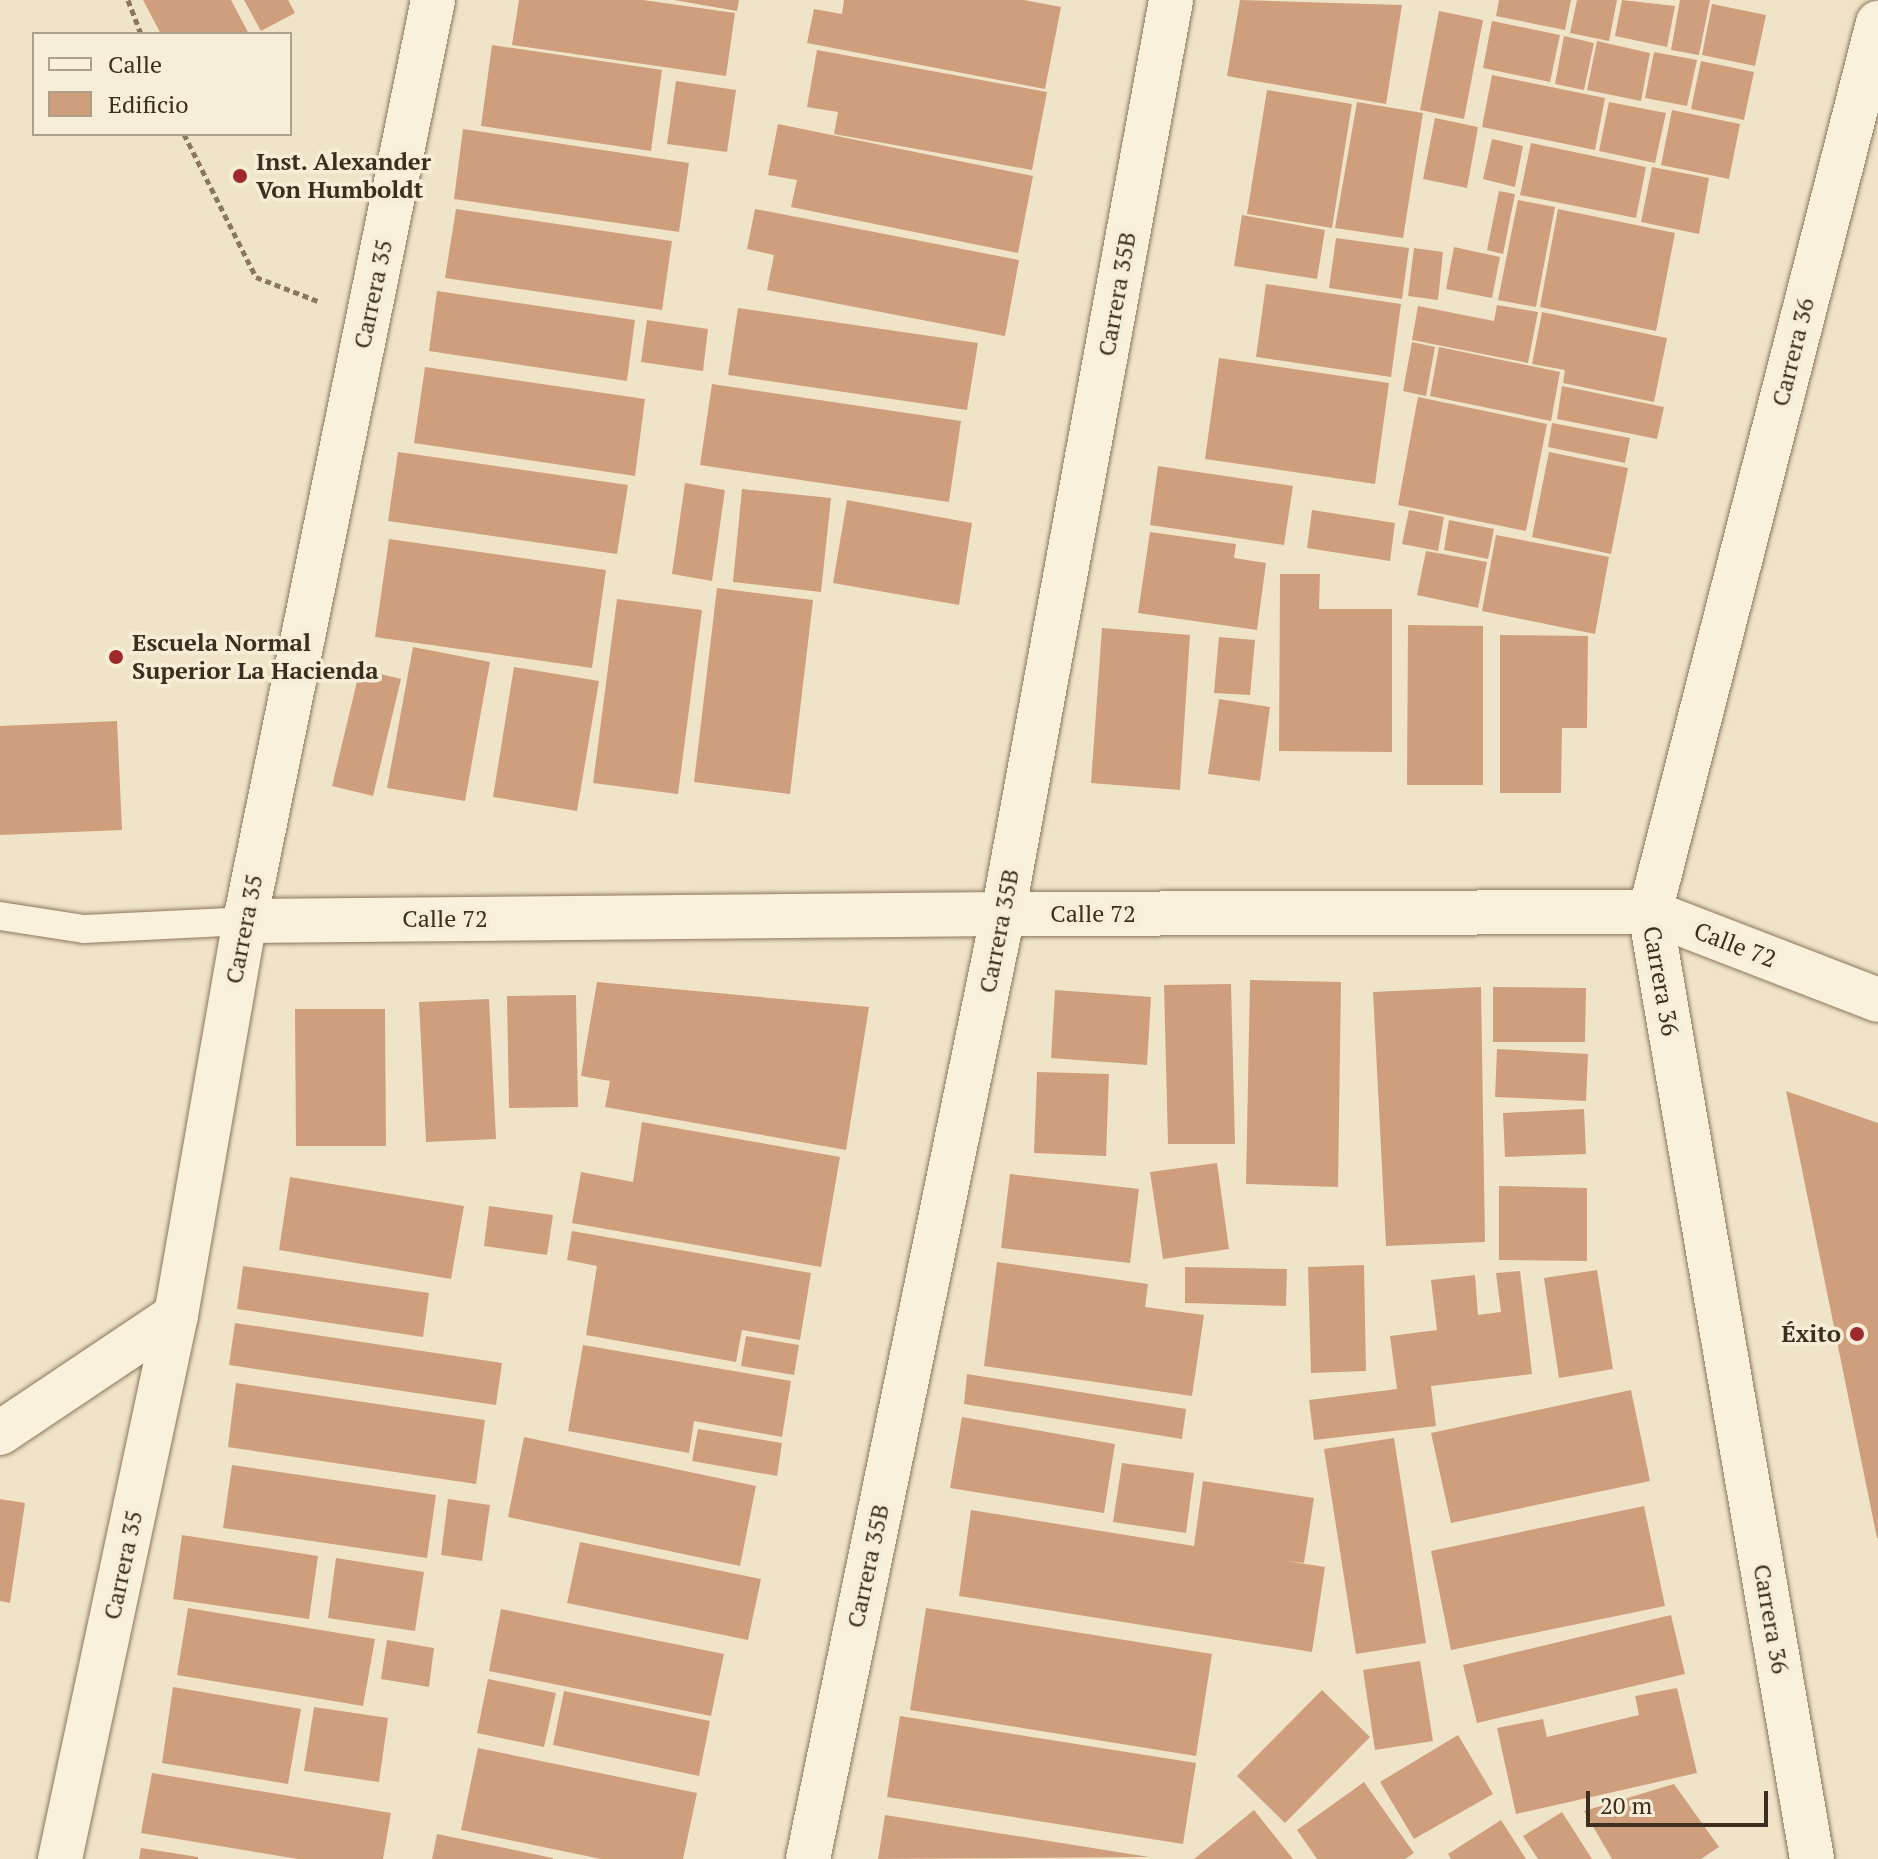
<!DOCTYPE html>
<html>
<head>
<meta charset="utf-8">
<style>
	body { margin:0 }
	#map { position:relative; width:1878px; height:1859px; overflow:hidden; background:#f0e4c8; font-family:"PT Serif",serif }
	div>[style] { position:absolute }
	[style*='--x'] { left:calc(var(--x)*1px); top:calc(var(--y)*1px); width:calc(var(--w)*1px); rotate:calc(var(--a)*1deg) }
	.building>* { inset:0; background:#cf9f7d }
	.path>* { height:5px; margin-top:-2.5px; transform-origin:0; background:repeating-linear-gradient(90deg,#8d765c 0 6px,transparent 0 10px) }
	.roads { filter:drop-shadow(0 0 2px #8d765c) drop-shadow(0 0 2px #8d765c) }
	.lane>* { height:28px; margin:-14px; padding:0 14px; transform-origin:14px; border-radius:14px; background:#faf1dc }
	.street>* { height:44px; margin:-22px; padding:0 22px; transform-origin:22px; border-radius:22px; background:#faf1dc }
	.secondary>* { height:44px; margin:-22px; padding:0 22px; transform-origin:22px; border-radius:22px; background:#faf1dc }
	.dots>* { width:22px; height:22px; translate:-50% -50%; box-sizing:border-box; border:4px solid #f7eed8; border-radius:50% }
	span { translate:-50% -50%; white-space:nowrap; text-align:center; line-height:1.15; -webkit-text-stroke:7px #f7eed8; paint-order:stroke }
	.poi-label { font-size:24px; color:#3d2e20; font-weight:700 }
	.left { translate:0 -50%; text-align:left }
	.right { translate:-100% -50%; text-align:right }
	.street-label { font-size:24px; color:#3d2e20 }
	.legend { position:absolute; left:32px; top:32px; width:260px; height:104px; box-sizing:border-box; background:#f7eed8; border:2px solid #ada18e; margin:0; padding:10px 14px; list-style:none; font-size:24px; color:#3d2e20 }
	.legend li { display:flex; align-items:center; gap:16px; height:40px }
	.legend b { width:40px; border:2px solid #ada18e }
	.scale { position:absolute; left:1586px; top:1791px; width:182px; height:36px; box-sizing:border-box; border:4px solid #3d2e20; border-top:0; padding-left:10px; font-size:24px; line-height:28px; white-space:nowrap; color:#3d2e20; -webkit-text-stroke:6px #f7eed8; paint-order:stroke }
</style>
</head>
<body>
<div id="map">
	<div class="building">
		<div style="clip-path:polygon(143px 0,231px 0,249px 34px,161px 34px)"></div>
		<div style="clip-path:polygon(244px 0,288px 0,295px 13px,261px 31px)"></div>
		<div style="clip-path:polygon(519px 0,643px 0,735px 13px,726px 76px,512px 45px)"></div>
		<div style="clip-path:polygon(674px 0,739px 0,737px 11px)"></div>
		<div style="clip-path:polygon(844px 0,1024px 0,1061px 7px,1045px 89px,807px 43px,814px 9px,842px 14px)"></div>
		<div style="clip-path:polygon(1240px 0,1402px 5px,1386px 104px,1227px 76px)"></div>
		<div style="clip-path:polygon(1499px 0,1571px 0,1565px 30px,1496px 16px)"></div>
		<div style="clip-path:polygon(1577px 0,1617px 0,1609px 41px,1570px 33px)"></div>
		<div style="clip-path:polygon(1622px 0,1675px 6px,1667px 47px,1615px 36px)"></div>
		<div style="clip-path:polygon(1680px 0,1710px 0,1699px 55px,1671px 50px)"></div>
		<div style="clip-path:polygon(1712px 4px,1766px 15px,1755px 66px,1702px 55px)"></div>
		<div style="clip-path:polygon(1439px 11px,1483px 20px,1464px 119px,1420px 110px)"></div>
		<div style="clip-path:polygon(1492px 21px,1560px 35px,1550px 82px,1483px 68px)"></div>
		<div style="clip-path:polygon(1564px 36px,1594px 43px,1584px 90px,1555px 84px)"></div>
		<div style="clip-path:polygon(1597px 41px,1650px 53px,1641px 101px,1587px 90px)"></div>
		<div style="clip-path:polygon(492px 45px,662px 70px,651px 151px,481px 126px)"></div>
		<div style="clip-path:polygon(817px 50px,1047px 92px,1032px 170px,834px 134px,838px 112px,807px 107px)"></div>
		<div style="clip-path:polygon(1654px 52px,1697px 60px,1687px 106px,1645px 98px)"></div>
		<div style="clip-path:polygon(1701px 61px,1754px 72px,1744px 120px,1691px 109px)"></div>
		<div style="clip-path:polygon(1492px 75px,1605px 98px,1595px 150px,1482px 127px)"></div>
		<div style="clip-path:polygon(676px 81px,736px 90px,727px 152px,667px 144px)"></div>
		<div style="clip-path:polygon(1267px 90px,1352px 104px,1332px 228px,1247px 214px)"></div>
		<div style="clip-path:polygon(1357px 102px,1423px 113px,1403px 238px,1335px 228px)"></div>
		<div style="clip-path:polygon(1609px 102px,1666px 113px,1655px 163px,1599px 151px)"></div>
		<div style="clip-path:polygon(1672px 110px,1740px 124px,1729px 179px,1661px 165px)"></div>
		<div style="clip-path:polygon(1435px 118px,1478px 127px,1467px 188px,1423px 179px)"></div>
		<div style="clip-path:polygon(778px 124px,1033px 176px,1018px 253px,791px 207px,797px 180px,768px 175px)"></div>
		<div style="clip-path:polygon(463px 129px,689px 163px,679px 232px,454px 199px)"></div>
		<div style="clip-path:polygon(1492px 139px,1523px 146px,1515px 187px,1483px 179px)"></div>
		<div style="clip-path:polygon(1531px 143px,1646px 167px,1636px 218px,1520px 195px)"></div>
		<div style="clip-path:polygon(1652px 167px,1709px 178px,1699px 234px,1641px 222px)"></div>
		<div style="clip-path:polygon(1499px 191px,1515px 194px,1503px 254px,1487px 250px)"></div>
		<div style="clip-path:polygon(1518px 200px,1555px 207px,1536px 307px,1498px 300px)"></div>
		<div style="clip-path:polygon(456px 209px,672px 241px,662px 310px,445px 278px)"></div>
		<div style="clip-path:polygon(755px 209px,1019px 260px,1005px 336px,767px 290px,774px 255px,747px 249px)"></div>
		<div style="clip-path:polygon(1558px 209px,1675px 233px,1656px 331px,1540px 307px)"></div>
		<div style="clip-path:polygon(1242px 215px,1325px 230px,1317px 279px,1234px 266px)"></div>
		<div style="clip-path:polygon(1336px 238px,1409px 248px,1402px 299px,1329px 288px)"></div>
		<div style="clip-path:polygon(1454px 247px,1500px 257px,1492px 298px,1446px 289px)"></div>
		<div style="clip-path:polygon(1414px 248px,1443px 252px,1438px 300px,1408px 296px)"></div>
		<div style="clip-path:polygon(1266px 284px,1401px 304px,1391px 377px,1256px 357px)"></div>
		<div style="clip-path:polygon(437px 291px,635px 320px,627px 381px,429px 351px)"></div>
		<div style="clip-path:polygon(1497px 305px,1538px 312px,1528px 363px,1412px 340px,1418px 306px,1494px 321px)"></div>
		<div style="clip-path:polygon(738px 308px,978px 343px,967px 410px,728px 375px)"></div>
		<div style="clip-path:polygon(1542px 312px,1667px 338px,1654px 402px,1563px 383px,1565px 370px,1532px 364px)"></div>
		<div style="clip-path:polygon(647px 320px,708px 329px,703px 371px,641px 362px)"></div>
		<div style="clip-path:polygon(1412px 342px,1435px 347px,1426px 396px,1403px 391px)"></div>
		<div style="clip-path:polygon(1439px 347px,1560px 372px,1551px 421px,1430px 396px)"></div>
		<div style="clip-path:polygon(1219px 358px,1389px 383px,1375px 484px,1205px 459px)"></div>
		<div style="clip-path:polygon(425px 367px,645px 399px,635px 476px,414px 443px)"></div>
		<div style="clip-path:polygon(712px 384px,961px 421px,949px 502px,700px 465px)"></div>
		<div style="clip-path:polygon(1562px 386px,1664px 407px,1657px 439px,1557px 419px)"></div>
		<div style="clip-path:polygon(1418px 397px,1547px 424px,1526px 531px,1398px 505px)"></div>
		<div style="clip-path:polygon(1552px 423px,1630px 438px,1625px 463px,1548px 447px)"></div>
		<div style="clip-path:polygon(398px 452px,628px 485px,617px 554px,388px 521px)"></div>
		<div style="clip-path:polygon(1549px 452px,1628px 468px,1611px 554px,1532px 537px)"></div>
		<div style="clip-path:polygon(1158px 466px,1293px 486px,1284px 545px,1150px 525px)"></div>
		<div style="clip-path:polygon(685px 483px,725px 490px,712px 581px,672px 574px)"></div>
		<div style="clip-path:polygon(742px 489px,831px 498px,821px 592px,733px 582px)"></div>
		<div style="clip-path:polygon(847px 500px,972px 523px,959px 605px,833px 583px)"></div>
		<div style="clip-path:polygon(1312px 510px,1395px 523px,1390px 561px,1307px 548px)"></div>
		<div style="clip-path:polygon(1409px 510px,1444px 517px,1438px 551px,1402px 544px)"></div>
		<div style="clip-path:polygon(1449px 520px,1494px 529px,1488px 559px,1444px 550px)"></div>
		<div style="clip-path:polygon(1150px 532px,1236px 544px,1234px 558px,1266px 563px,1257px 630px,1138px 613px)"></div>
		<div style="clip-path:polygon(1496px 535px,1609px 557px,1595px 634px,1482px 611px)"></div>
		<div style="clip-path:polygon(389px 539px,606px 570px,592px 668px,375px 637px)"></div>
		<div style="clip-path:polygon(1426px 551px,1487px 562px,1478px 608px,1417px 595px)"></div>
		<div style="clip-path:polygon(1280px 574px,1320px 574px,1319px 609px,1392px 609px,1392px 752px,1279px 751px)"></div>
		<div style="clip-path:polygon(717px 588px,813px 600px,790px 794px,694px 782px)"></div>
		<div style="clip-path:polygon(617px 599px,702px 610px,678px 794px,593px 783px)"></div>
		<div style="clip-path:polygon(1408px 625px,1483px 626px,1483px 785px,1407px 785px)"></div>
		<div style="clip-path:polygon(1102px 628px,1190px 635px,1180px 790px,1091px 783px)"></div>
		<div style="clip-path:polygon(1500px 635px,1588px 636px,1587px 728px,1562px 728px,1561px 793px,1500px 793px)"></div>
		<div style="clip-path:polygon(1219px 637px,1255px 640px,1250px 695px,1214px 693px)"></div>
		<div style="clip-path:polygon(413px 647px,490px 662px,465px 801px,387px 788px)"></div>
		<div style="clip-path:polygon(514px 667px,599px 681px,577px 811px,493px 797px)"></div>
		<div style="clip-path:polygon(360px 669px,401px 679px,373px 796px,332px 786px)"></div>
		<div style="clip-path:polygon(1219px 699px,1270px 707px,1260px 781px,1208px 774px)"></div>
		<div style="clip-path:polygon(117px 721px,122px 830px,0 835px,0 726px)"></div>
		<div style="clip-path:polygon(1250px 980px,1341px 982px,1338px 1187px,1246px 1184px)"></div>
		<div style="clip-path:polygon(597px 982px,869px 1007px,846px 1150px,605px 1107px,610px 1081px,581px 1076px)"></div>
		<div style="clip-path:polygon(1231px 984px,1235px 1144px,1168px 1144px,1164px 985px)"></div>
		<div style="clip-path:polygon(1481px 987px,1485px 1242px,1386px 1246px,1373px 992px)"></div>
		<div style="clip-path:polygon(1493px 987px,1586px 988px,1585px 1042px,1493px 1042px)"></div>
		<div style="clip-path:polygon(1055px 990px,1151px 997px,1147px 1065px,1051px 1058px)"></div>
		<div style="clip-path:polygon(576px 995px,578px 1107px,509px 1108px,507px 996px)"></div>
		<div style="clip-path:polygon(489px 999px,496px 1139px,426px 1142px,419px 1002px)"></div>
		<div style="clip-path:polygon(295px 1009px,385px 1009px,386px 1146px,296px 1146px)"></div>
		<div style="clip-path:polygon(1497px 1049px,1588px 1054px,1586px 1101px,1495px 1097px)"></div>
		<div style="clip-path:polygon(1037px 1072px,1109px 1074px,1106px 1156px,1034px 1153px)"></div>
		<div style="clip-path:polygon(1786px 1091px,1878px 1123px,1878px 1538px,1877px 1538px)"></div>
		<div style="clip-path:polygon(1584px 1109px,1586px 1154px,1505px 1157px,1503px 1113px)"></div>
		<div style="clip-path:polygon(642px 1122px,840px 1157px,821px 1267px,572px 1223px,581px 1172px,633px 1182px)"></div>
		<div style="clip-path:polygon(1217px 1163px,1229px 1249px,1163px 1259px,1150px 1172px)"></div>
		<div style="clip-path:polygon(1010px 1174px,1139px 1189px,1130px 1263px,1001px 1248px)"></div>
		<div style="clip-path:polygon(290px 1177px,464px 1206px,451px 1279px,279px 1250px)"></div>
		<div style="clip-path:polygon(1499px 1186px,1587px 1188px,1587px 1261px,1499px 1260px)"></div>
		<div style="clip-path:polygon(489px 1206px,553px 1215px,547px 1255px,484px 1246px)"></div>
		<div style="clip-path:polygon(572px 1231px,811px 1273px,800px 1340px,742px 1330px,736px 1362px,586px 1335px,597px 1266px,567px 1260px)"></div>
		<div style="clip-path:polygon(997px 1262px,1148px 1284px,1145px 1307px,1204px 1315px,1192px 1396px,984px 1366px)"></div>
		<div style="clip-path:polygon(1364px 1265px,1366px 1371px,1311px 1373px,1308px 1267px)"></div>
		<div style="clip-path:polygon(243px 1266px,429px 1293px,423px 1337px,237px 1309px)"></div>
		<div style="clip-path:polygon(1185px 1267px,1287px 1269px,1286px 1306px,1185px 1303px)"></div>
		<div style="clip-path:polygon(1597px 1270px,1613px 1369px,1559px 1378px,1544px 1278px)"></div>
		<div style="clip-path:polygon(1520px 1271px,1532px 1374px,1431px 1386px,1436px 1426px,1314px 1440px,1309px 1400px,1397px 1389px,1390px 1336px,1437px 1330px,1431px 1280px,1475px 1275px,1478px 1315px,1501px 1312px,1496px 1273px)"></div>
		<div style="clip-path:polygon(235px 1323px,502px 1363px,496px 1405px,229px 1365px)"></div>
		<div style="clip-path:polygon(746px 1336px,799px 1345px,794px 1375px,741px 1366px)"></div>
		<div style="clip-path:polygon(583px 1345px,791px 1381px,782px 1437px,694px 1421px,689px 1453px,568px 1431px)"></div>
		<div style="clip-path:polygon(967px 1374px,1186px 1409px,1182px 1439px,964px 1404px)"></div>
		<div style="clip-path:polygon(236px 1383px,485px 1420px,476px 1484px,228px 1447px)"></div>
		<div style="clip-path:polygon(1631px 1390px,1650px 1481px,1451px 1523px,1431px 1433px)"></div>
		<div style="clip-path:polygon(962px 1417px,1115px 1444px,1104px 1513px,950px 1488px)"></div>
		<div style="clip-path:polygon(698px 1429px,782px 1443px,777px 1476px,692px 1461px)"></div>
		<div style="clip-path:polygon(524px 1437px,756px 1486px,740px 1566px,508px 1517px)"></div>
		<div style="clip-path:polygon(1394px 1438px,1426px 1643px,1356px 1654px,1324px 1449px)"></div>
		<div style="clip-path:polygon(1122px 1463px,1194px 1473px,1186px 1533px,1113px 1522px)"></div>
		<div style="clip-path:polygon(232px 1465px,436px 1495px,427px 1558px,223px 1528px)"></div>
		<div style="clip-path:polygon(1203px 1481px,1314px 1498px,1304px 1563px,1286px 1561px,1325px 1567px,1312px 1652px,959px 1596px,971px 1510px,1194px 1546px)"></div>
		<div style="clip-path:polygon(0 1499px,25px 1503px,10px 1603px,0 1601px)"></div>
		<div style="clip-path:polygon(448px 1499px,490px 1505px,482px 1561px,441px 1555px)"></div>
		<div style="clip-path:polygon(1644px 1506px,1665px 1606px,1451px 1650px,1431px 1551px)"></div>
		<div style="clip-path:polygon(182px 1535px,318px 1556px,309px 1619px,173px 1599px)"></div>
		<div style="clip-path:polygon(580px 1542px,761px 1579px,748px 1640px,567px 1603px)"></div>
		<div style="clip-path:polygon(336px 1558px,424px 1572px,415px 1631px,328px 1618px)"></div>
		<div style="clip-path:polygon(188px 1608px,375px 1639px,363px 1706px,177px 1675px)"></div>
		<div style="clip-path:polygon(926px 1608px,1212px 1654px,1196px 1756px,910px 1710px)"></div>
		<div style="clip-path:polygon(501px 1609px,724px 1654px,711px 1716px,489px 1671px)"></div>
		<div style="clip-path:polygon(1671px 1615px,1685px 1674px,1477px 1723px,1463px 1665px)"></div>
		<div style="clip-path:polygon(387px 1640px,434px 1648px,429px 1687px,381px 1679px)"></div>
		<div style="clip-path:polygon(1420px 1661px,1433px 1741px,1375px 1750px,1363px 1670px)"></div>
		<div style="clip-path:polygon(488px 1679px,556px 1693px,544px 1747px,477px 1733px)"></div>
		<div style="clip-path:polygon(173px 1687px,301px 1709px,288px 1784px,162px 1763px)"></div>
		<div style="clip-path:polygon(1677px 1688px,1697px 1773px,1516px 1814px,1497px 1728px,1543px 1719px,1547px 1737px,1639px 1715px,1635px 1696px)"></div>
		<div style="clip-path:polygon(1322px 1690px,1370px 1737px,1285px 1823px,1237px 1776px)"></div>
		<div style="clip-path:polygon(564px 1691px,710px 1721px,699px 1776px,553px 1745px)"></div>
		<div style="clip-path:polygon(314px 1707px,388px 1718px,379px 1782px,304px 1771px)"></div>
		<div style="clip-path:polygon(900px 1716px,1196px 1763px,1183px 1844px,887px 1797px)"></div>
		<div style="clip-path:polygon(1458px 1735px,1493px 1794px,1414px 1839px,1380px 1782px)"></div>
		<div style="clip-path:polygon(478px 1748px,697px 1793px,683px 1859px,601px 1859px,461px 1830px)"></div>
		<div style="clip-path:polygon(152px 1773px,391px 1813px,383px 1859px,298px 1859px,141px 1833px)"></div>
		<div style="clip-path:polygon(1364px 1782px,1414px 1853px,1405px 1859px,1317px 1859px,1297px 1830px)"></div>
		<div style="clip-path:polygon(1674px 1784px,1719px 1847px,1701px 1859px,1612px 1859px,1584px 1811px)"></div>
		<div style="clip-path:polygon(1254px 1810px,1293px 1859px,1194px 1859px)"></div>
		<div style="clip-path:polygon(1562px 1812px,1592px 1859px,1538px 1859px,1523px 1836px)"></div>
		<div style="clip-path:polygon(885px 1815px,1149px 1857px,878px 1859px)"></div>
		<div style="clip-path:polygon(1501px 1820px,1526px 1859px,1451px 1859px,1448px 1854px)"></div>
		<div style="clip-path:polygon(437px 1834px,553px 1858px,553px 1859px,432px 1859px)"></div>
		<div style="clip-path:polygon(141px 1848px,198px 1857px,198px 1859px,139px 1859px)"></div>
	</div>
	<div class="path">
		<div style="--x:128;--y:0;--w:36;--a:69"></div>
		<div style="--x:184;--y:134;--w:160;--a:63.3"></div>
		<div style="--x:256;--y:277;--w:66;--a:21.2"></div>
	</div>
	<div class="roads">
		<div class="lane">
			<div style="--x:0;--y:916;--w:85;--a:8.8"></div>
			<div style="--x:84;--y:929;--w:161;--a:-2.8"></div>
		</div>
		<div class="street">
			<div style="--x:1650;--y:912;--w:918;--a:-75.62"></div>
			<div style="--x:245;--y:921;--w:758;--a:-0.53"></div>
			<div style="--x:1003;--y:914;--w:929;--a:-79.58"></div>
			<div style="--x:0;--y:1433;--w:212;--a:-33.8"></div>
			<div style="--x:60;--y:1859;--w:556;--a:-77.96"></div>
			<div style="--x:176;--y:1315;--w:400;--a:-80.1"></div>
			<div style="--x:245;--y:921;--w:940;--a:-78.46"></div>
		</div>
		<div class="secondary">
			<div style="--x:1650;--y:912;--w:961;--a:80.29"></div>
			<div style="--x:808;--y:1859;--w:965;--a:-78.34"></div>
			<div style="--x:1003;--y:914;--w:647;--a:-0.18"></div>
			<div style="--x:1650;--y:912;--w:244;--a:21.1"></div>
		</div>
	</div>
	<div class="dots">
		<div style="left:240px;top:176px;background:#9e2a2b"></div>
		<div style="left:116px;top:657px;background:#9e2a2b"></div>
		<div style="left:1857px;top:1334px;background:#9e2a2b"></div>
	</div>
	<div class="poi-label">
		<span class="left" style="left:256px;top:176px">Inst. Alexander<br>Von Humboldt</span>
		<span class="left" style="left:132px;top:657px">Escuela Normal<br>Superior La Hacienda</span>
		<span class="right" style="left:1841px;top:1334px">Éxito</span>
	</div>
	<div class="street-label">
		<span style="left:373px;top:294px;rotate:-78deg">Carrera 35</span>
		<span style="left:1117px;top:294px;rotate:-80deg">Carrera 35B</span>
		<span style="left:1793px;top:352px;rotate:-76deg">Carrera 36</span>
		<span style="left:1093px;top:914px">Calle 72</span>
		<span style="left:445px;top:919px">Calle 72</span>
		<span style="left:244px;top:929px;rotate:-79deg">Carrera 35</span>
		<span style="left:999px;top:931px;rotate:-79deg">Carrera 35B</span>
		<span style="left:1735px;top:945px;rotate:21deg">Calle 72</span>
		<span style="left:1661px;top:981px;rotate:80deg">Carrera 36</span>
		<span style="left:123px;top:1565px;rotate:-78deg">Carrera 35</span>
		<span style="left:868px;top:1566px;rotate:-78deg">Carrera 35B</span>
		<span style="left:1771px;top:1619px;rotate:80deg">Carrera 36</span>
	</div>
	<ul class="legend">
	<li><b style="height:10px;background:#faf1dc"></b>Calle</li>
	<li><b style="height:22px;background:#cf9f7d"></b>Edificio</li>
	</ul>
	<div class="scale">20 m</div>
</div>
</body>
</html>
